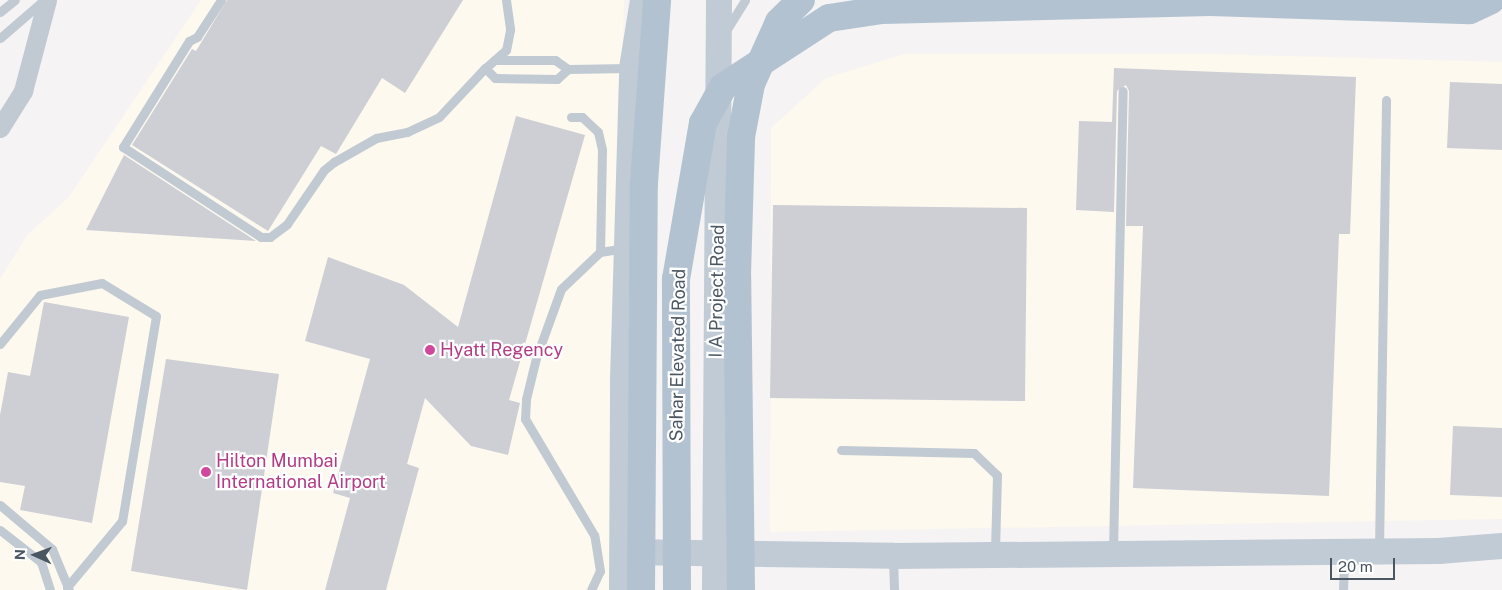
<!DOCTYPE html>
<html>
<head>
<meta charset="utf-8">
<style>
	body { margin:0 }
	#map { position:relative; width:1502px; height:590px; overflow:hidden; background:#f5f3f3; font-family:"Public Sans",sans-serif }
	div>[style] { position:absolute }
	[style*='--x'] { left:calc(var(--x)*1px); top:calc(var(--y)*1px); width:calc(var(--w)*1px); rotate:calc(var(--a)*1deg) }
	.commercial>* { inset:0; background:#fdf9ef }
	.building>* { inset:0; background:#cdcfd5 }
	.lane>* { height:9px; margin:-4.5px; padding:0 4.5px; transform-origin:4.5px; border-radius:4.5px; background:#c1cad2 }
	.street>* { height:19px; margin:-9.5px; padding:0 9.5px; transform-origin:9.5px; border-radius:9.5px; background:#c1cad2 }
	.secondary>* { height:26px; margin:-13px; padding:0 13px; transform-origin:13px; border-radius:13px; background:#c1cbd6 }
	.primary>* { height:28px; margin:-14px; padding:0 14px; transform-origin:14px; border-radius:14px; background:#b3c2d1 }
	.dots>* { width:14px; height:14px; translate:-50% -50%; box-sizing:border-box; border:2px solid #fff; border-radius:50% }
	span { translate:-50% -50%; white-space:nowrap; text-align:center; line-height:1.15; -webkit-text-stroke:4.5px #fff; paint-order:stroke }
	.street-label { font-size:18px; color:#4a5661 }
	.hotel-label { font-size:18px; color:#b23c85 }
	.left { translate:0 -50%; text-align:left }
	.north { position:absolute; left:10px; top:530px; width:50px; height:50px; -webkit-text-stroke:4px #fff; paint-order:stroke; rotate:272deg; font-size:14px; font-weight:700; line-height:20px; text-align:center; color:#4a5661 }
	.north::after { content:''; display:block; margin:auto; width:18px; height:22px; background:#4a5661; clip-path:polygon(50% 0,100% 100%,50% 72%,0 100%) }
	.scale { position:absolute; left:1330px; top:558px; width:65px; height:22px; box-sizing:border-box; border:2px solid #4a5661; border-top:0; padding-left:6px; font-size:15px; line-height:18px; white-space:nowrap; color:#4a5661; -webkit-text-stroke:4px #fff; paint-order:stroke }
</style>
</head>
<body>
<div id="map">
	<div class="commercial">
		<div style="clip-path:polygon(201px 0,624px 0,612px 590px,0 590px,0 279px,28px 234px,69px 197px)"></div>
		<div style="clip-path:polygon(904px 54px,1213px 54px,1502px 62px,1502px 519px,770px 532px,771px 128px,826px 78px)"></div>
	</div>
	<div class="building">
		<div style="clip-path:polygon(227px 0,463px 0,405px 93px,382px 78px,336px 154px,321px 146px,268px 231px,132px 145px,192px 49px,196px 51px)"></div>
		<div style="clip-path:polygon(1114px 68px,1356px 77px,1350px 234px,1339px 234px,1329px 496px,1133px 488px,1143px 226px,1126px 226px,1129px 91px,1126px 85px,1117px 91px,1114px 212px,1076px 210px,1079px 121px,1112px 122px)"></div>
		<div style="clip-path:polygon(1450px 82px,1502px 84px,1502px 150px,1447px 148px)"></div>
		<div style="clip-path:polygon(516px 116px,585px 135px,509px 400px,520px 403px,508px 455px,471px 446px,425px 398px,407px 464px,419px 468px,386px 590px,325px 590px,350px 498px,333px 493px,370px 359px,305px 341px,328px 257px,404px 285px,458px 327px)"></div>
		<div style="clip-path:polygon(124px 155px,256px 241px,86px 230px)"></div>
		<div style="clip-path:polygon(773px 205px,1027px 208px,1025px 401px,770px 398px)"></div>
		<div style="clip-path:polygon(44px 302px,129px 317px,92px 523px,20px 510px,25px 486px,0 482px,0 415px,8px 372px,30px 376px)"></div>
		<div style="clip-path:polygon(166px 359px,279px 374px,247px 590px,131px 571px)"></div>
		<div style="clip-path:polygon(1453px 426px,1502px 428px,1502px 497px,1450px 495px)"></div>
	</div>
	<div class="lane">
		<div style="--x:221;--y:0;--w:44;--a:123"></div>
		<div style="--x:197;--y:37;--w:9;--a:153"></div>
		<div style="--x:189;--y:41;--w:125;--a:121.9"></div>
		<div style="--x:123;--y:147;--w:165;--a:33.1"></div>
		<div style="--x:261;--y:237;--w:9;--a:0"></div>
		<div style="--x:270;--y:237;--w:21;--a:-37"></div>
		<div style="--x:287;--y:224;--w:65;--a:-55.6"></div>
		<div style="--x:324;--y:170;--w:13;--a:-39"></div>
		<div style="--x:334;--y:162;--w:48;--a:-29.7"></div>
		<div style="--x:376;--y:138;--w:32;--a:-11"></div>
		<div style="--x:407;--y:132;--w:35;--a:-25"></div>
		<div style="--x:439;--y:117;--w:67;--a:-46.8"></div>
		<div style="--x:506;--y:0;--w:30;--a:82"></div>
		<div style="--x:510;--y:30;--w:20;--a:101"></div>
		<div style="--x:506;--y:50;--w:28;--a:139"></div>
		<div style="--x:485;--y:68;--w:14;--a:45"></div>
		<div style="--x:495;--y:78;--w:62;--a:0.9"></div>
		<div style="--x:557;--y:79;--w:15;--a:-42"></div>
		<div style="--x:0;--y:12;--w:19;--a:-39"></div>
		<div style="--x:727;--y:29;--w:34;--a:-58"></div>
		<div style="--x:0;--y:38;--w:58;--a:-40.8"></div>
		<div style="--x:495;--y:60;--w:60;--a:0"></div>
		<div style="--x:555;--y:60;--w:16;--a:35"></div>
		<div style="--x:568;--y:69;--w:62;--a:-0.9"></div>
		<div style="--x:571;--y:117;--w:11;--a:0"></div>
		<div style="--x:582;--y:117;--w:22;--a:43"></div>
		<div style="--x:598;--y:132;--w:18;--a:77"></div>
		<div style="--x:602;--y:150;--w:102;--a:91.1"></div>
		<div style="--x:0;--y:344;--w:63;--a:-50.8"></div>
		<div style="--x:40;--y:295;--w:63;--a:-11"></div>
		<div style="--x:102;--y:283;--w:63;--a:31.4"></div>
		<div style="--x:156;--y:316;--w:208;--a:99.4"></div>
		<div style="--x:122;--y:521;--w:86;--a:129.8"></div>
		<div style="--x:841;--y:450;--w:133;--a:1.3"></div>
		<div style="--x:974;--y:453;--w:32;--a:44"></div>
		<div style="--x:997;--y:475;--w:77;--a:91.5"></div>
		<div style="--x:0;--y:505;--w:68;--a:40.2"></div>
		<div style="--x:52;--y:549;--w:44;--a:67.5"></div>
		<div style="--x:0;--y:530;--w:52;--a:38"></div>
		<div style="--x:41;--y:562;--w:29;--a:72"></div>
		<div style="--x:1379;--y:549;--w:449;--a:-89.1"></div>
		<div style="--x:1113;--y:551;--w:460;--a:-88.8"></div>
		<div style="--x:893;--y:559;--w:31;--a:88"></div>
		<div style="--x:591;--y:590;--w:21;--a:-65"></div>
		<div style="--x:600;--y:571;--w:36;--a:-99"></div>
		<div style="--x:594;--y:535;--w:135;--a:-120.7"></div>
		<div style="--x:525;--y:419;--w:20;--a:-87"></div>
		<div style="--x:526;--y:399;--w:42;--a:-76.3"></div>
		<div style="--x:536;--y:358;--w:73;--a:-70.1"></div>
		<div style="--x:561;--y:289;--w:54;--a:-43.5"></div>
		<div style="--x:600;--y:252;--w:26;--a:-9"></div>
		<div style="--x:1343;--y:590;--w:37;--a:-88"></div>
	</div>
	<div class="street">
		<div style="--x:0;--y:128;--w:44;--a:-58.1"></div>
		<div style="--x:23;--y:91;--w:94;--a:-75.2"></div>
	</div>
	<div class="secondary">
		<div style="--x:623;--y:552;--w:270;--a:0.8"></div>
		<div style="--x:893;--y:556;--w:546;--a:-0.52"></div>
		<div style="--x:1439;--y:551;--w:63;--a:-4.5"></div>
		<div style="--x:622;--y:590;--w:210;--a:-89.7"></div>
		<div style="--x:623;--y:380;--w:312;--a:-88.3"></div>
		<div style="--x:632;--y:68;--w:69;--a:-80.8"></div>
		<div style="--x:715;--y:590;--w:590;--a:-89.61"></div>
	</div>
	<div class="primary">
		<div style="--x:641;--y:590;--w:407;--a:-89.6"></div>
		<div style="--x:644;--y:183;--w:183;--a:-85.9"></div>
		<div style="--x:677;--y:590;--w:311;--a:-90.2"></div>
		<div style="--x:676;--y:279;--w:158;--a:-80.2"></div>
		<div style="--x:703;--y:123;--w:41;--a:-60.9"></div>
		<div style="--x:723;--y:87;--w:126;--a:-33.1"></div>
		<div style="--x:829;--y:18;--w:54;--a:-8.6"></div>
		<div style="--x:882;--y:10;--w:328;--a:-1.4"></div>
		<div style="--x:1210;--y:2;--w:260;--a:1.8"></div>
		<div style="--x:1470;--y:10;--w:23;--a:-25"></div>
		<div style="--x:741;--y:590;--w:315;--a:-90.7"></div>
		<div style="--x:737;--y:275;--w:138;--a:-88.3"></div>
		<div style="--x:741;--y:137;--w:54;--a:-79.3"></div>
		<div style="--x:751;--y:84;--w:68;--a:-65.7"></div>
		<div style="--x:779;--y:22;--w:31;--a:-45"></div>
	</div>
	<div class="dots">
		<div style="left:430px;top:350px;background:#d1479c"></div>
		<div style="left:206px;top:472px;background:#d1479c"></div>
	</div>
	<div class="street-label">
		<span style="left:717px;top:291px;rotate:-89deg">I A Project Road</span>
		<span style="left:678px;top:355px;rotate:-89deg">Sahar Elevated Road</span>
	</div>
	<div class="hotel-label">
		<span class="left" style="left:440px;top:350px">Hyatt Regency</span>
		<span class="left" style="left:216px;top:472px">Hilton Mumbai<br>International Airport</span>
	</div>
	<div class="north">N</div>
	<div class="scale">20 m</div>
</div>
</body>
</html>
